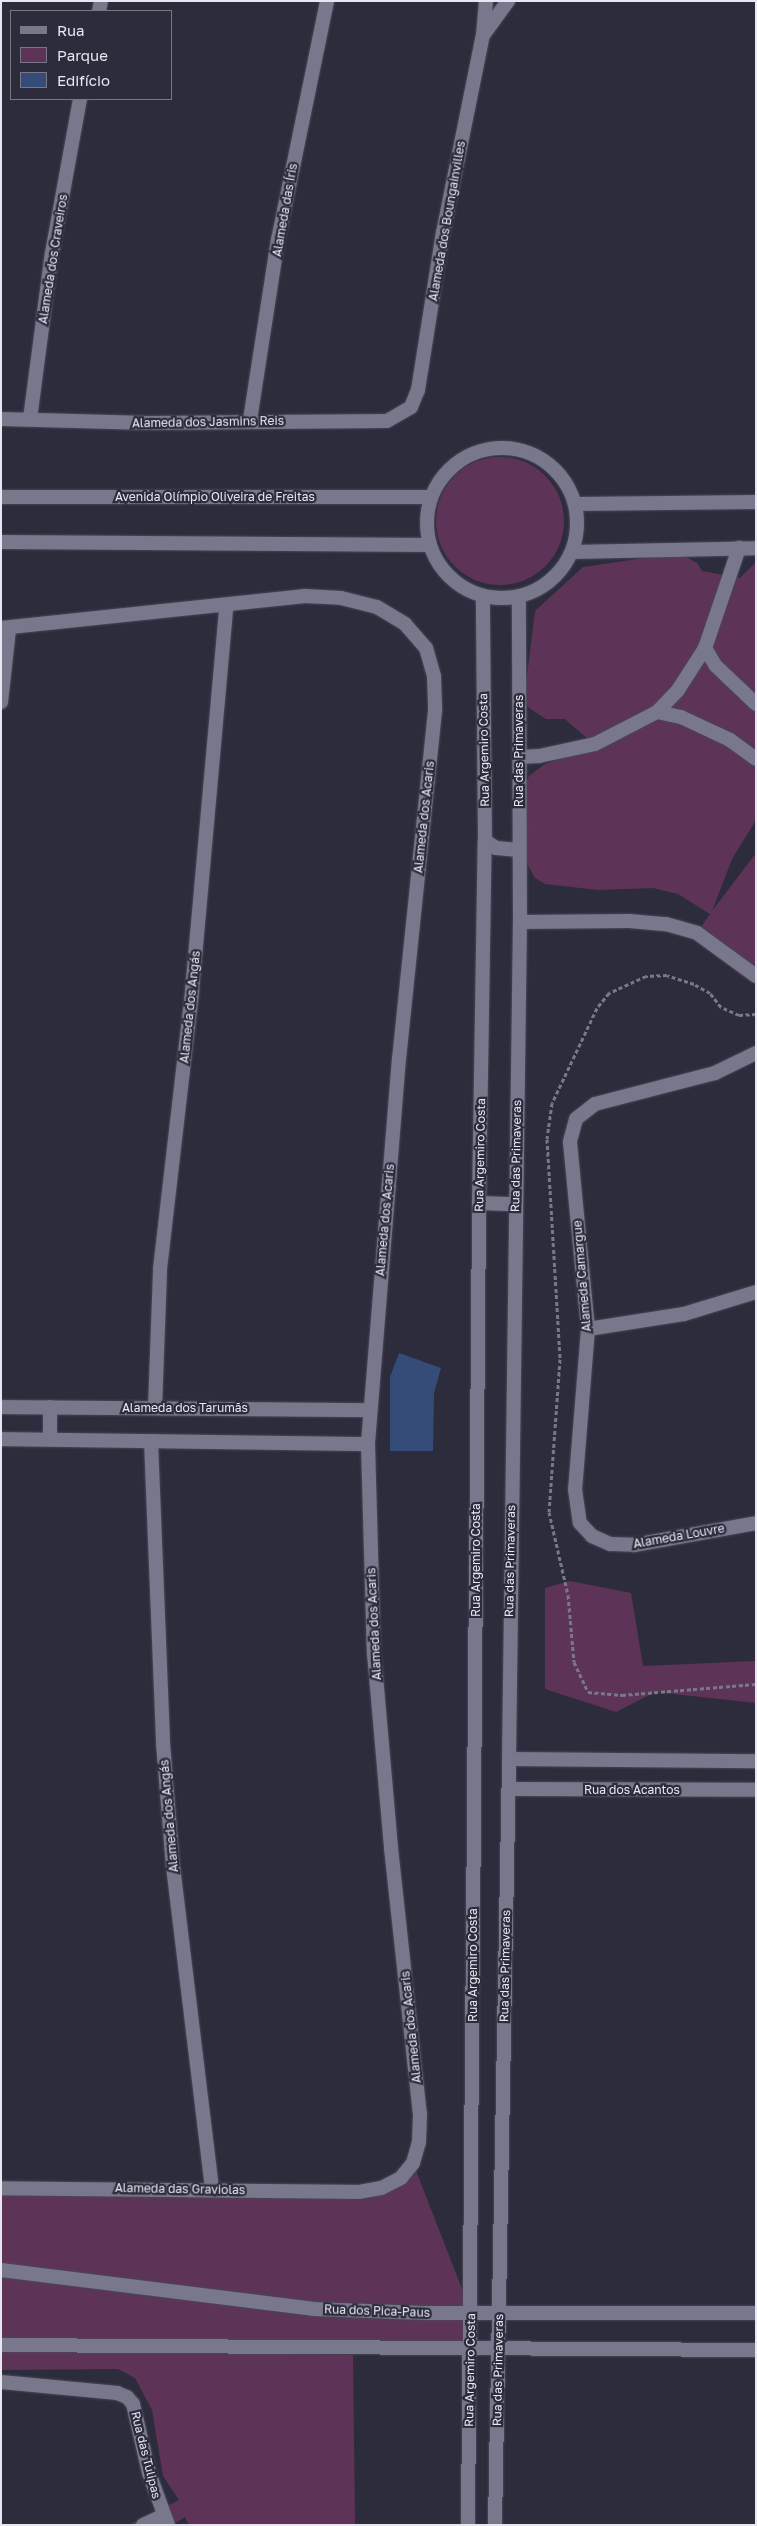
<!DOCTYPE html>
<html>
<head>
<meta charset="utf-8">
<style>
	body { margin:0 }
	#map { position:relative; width:757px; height:2526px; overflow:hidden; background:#2d2c3d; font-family:"Golos Text",sans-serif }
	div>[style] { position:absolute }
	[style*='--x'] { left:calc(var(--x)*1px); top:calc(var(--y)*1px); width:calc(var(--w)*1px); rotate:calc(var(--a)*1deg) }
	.green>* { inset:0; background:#5d3458 }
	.round { border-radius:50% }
	.building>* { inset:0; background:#364c78 }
	.path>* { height:3px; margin-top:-1.5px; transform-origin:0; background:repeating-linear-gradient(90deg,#797887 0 4px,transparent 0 6.5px) }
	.roads { filter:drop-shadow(0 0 1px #484755) drop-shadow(0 0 1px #484755) }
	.minor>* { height:14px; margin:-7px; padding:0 7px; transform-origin:7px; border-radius:7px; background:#78778b }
	.tertiary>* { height:14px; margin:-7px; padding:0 7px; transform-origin:7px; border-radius:7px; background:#78778b }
	.secondary>* { height:14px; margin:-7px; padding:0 7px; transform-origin:7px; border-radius:7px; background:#78778b }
	.secondary>.ring { margin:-7px; padding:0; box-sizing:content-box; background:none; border:14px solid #78778b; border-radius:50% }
	span { translate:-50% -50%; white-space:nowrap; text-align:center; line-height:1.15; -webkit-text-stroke:4.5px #2d2c3d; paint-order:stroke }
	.street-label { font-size:12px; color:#e7e7f2 }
	.frame { position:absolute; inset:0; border:2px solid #e7e7f2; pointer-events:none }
	.legend { position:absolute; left:10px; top:10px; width:162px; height:90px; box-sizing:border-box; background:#2d2c3d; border:1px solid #777785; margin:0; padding:6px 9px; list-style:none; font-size:15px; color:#e7e7f2 }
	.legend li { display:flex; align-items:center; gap:10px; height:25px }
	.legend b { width:25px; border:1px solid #777785 }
</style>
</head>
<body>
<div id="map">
	<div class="green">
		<div class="round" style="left:436px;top:457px;width:128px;height:128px"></div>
		<div style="clip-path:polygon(679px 553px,697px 563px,702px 571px,740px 578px,756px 562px,756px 820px,732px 859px,712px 911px,756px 853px,756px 976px,697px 933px,710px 914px,678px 894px,653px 888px,598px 890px,545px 884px,535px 878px,524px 858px,526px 783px,529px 776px,545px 764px,597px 747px,565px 719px,546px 719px,529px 708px,524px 700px,535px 611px,583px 567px)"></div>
		<div style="clip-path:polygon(570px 1581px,631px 1593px,643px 1666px,756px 1661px,756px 1703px,655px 1692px,616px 1712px,545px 1689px,545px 1588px)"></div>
		<div style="clip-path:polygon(413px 2163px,471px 2312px,471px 2349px,1px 2345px,1px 2188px,381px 2188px)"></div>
		<div style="clip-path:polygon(1px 2350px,353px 2355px,355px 2525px,189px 2525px,185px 2517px,172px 2525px,129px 2525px,179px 2500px,163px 2476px,152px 2410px,135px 2378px,118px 2369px,1px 2370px)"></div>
	</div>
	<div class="building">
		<div style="clip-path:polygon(399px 1353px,441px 1368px,434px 1393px,433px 1451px,390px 1451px,390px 1377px)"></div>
	</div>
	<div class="path">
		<div style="--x:756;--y:1014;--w:17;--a:177"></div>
		<div style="--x:739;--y:1015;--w:20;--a:-156"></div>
		<div style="--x:721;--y:1007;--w:18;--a:-128"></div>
		<div style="--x:710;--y:993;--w:18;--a:-151"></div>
		<div style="--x:694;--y:984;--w:28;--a:-162"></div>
		<div style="--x:667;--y:975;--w:21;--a:177"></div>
		<div style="--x:646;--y:976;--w:41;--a:155.3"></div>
		<div style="--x:609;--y:993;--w:19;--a:129"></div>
		<div style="--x:597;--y:1008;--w:105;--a:115.3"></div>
		<div style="--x:552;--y:1103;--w:36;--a:98"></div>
		<div style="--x:547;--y:1139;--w:220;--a:86.6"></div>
		<div style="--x:560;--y:1359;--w:153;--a:94.1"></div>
		<div style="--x:549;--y:1512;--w:85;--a:77.1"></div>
		<div style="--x:568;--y:1595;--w:67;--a:84.9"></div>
		<div style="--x:574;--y:1662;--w:33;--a:65"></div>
		<div style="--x:588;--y:1692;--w:34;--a:5"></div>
		<div style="--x:622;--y:1695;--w:134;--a:-4.7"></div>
	</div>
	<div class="roads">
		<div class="minor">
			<div style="--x:99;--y:11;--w:10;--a:-79"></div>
			<div style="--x:484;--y:34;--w:41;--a:-54"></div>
			<div style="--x:1;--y:419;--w:147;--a:1.6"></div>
			<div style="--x:148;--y:423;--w:239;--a:-0.5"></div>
			<div style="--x:387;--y:421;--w:28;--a:-30"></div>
			<div style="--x:411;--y:407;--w:18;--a:-68"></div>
			<div style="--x:418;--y:390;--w:159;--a:-81"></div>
			<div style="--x:443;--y:233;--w:202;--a:-78.6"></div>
			<div style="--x:483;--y:35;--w:34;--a:-85"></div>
			<div style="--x:30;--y:419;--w:167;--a:-82.5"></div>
			<div style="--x:52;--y:253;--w:157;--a:-79.7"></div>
			<div style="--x:250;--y:420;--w:182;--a:-81.2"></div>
			<div style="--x:278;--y:240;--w:244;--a:-78.4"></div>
			<div style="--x:1;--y:628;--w:306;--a:-6"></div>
			<div style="--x:305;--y:596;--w:36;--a:3"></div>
			<div style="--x:341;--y:598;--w:37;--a:14"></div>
			<div style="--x:377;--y:607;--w:33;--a:31"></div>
			<div style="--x:405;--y:624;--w:32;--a:49"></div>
			<div style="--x:426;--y:648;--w:29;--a:74"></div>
			<div style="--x:434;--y:676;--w:35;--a:88"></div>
			<div style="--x:435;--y:711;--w:349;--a:95.9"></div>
			<div style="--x:399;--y:1058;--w:387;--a:94.6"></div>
			<div style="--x:368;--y:1444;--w:209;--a:88.4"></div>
			<div style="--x:374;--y:1653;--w:196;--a:85"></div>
			<div style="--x:391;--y:1848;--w:268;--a:83.8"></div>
			<div style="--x:420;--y:2114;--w:28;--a:92"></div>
			<div style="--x:419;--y:2142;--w:22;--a:106"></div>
			<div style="--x:413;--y:2163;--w:19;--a:129"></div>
			<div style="--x:401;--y:2178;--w:22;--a:153"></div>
			<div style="--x:381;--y:2188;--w:22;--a:170"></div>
			<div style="--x:359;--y:2192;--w:358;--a:-179.4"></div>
			<div style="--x:705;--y:648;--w:21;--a:59"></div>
			<div style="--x:716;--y:666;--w:55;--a:43.5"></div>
			<div style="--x:1;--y:702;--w:73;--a:-83.7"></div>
			<div style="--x:657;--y:712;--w:25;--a:12"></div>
			<div style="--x:681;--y:717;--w:54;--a:25.1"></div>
			<div style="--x:730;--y:740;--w:32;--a:36"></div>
			<div style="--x:519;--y:757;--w:20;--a:-3"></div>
			<div style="--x:539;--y:756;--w:57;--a:-12.1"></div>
			<div style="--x:595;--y:744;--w:70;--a:-27.3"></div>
			<div style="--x:657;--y:712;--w:30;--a:-46"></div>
			<div style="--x:678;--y:690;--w:50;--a:-57.3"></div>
			<div style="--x:705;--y:648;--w:106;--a:-71.2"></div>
			<div style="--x:520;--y:922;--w:109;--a:-0.5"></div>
			<div style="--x:629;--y:921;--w:37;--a:5"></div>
			<div style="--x:666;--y:924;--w:32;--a:16"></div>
			<div style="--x:697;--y:933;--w:73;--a:36.1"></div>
			<div style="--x:756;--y:1053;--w:46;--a:154"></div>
			<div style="--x:715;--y:1073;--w:124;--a:165.5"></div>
			<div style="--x:595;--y:1104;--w:24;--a:142"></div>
			<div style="--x:576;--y:1119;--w:24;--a:105"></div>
			<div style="--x:570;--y:1142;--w:188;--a:84.5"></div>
			<div style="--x:588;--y:1329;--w:161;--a:94.6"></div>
			<div style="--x:575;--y:1489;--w:34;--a:82"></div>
			<div style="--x:580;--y:1523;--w:18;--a:47"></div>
			<div style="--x:592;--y:1536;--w:20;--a:24"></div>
			<div style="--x:610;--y:1544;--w:24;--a:2"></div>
			<div style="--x:634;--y:1545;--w:124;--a:-10.2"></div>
			<div style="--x:588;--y:1329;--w:97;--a:-8.9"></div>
			<div style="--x:684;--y:1314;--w:75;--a:-17"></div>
			<div style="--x:1;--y:1407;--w:367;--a:0.5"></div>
			<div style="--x:50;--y:1407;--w:32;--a:90"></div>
			<div style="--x:155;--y:1408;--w:139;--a:-87.9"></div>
			<div style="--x:160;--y:1269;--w:280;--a:-83.4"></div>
			<div style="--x:192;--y:991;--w:386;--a:-84.9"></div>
			<div style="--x:1;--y:1439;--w:367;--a:0.8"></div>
			<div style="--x:151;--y:1441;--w:302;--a:87.7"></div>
			<div style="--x:163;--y:1743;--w:123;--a:85.4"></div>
			<div style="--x:173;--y:1866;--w:325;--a:83.1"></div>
			<div style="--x:509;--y:1759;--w:247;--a:0.5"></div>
			<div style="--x:509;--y:1789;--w:247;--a:0.2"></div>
			<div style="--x:1;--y:2382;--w:117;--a:5.4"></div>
			<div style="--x:117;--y:2393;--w:11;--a:22"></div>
			<div style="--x:127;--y:2397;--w:9;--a:49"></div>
			<div style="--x:133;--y:2404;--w:71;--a:76.9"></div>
			<div style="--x:149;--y:2473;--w:55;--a:69.9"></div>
			<div style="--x:143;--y:2525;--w:21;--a:-25"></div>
		</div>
		<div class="tertiary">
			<div style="--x:485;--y:841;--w:13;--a:32"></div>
			<div style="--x:496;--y:848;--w:23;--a:5"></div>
			<div style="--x:479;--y:1203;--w:36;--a:2"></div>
			<div style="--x:1;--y:2270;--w:314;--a:7.1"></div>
			<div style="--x:313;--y:2309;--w:112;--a:2"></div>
			<div style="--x:425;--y:2313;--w:331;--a:0"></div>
			<div style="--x:1;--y:2345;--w:755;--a:0.38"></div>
			<div style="--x:468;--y:2525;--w:1322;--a:-89.52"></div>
			<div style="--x:479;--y:1203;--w:362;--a:-89.1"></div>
			<div style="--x:485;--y:841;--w:245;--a:-90.5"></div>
			<div style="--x:495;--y:2525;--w:766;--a:-88.95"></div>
			<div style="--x:509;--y:1759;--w:837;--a:-89.25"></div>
			<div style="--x:520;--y:922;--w:326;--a:-90.2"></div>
		</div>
		<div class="secondary">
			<div class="ring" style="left:427px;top:448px;width:136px;height:136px"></div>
			<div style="--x:1;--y:497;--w:429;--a:0"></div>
			<div style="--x:576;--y:504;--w:180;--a:-0.6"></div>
			<div style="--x:1;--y:542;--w:428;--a:0.4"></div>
			<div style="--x:572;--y:552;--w:184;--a:-1.2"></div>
		</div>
	</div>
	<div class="street-label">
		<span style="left:285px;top:210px;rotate:-80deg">Alameda das Íris</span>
		<span style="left:447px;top:221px;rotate:-80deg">Alameda dos Boungainvilles</span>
		<span style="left:53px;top:259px;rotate:-81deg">Alameda dos Craveiros</span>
		<span style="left:208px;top:422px;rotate:-1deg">Alameda dos Jasmins Reis</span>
		<span style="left:215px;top:497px">Avenida Olímpio Oliveira de Freitas</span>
		<span style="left:484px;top:750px;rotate:-91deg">Rua Argemiro Costa</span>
		<span style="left:519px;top:751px;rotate:-90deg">Rua das Primaveras</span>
		<span style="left:424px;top:817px;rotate:-84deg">Alameda dos Acaris</span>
		<span style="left:190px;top:1007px;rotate:-84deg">Alameda dos Angás</span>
		<span style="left:480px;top:1155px;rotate:-89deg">Rua Argemiro Costa</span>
		<span style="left:516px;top:1156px;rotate:-89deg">Rua das Primaveras</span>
		<span style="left:385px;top:1220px;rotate:-85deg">Alameda dos Acaris</span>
		<span style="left:582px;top:1276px;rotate:-95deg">Alameda Camargue</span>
		<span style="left:185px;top:1408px">Alameda dos Tarumãs</span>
		<span style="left:679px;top:1536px;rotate:-10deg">Alameda Louvre</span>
		<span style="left:476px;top:1560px;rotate:-90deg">Rua Argemiro Costa</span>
		<span style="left:510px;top:1561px;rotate:-89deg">Rua das Primaveras</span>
		<span style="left:374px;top:1624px;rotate:-93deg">Alameda dos Acaris</span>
		<span style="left:632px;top:1790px">Rua dos Acantos</span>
		<span style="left:169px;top:1816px;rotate:-95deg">Alameda dos Angás</span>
		<span style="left:473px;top:1965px;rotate:-90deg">Rua Argemiro Costa</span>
		<span style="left:505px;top:1966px;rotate:-89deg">Rua das Primaveras</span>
		<span style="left:411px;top:2027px;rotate:-96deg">Alameda dos Acaris</span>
		<span style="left:180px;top:2189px;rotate:1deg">Alameda das Graviolas</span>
		<span style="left:377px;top:2311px;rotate:2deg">Rua dos Pica-Paus</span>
		<span style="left:470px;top:2370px;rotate:-89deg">Rua Argemiro Costa</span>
		<span style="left:498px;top:2370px;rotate:-89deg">Rua das Primaveras</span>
		<span style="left:146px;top:2455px;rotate:76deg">Rua das Tulipas</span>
	</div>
	<div class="frame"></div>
	<ul class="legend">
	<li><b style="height:6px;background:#78778b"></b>Rua</li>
	<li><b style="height:14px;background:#5d3458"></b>Parque</li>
	<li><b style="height:14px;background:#364c78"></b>Edifício</li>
	</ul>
</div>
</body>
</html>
